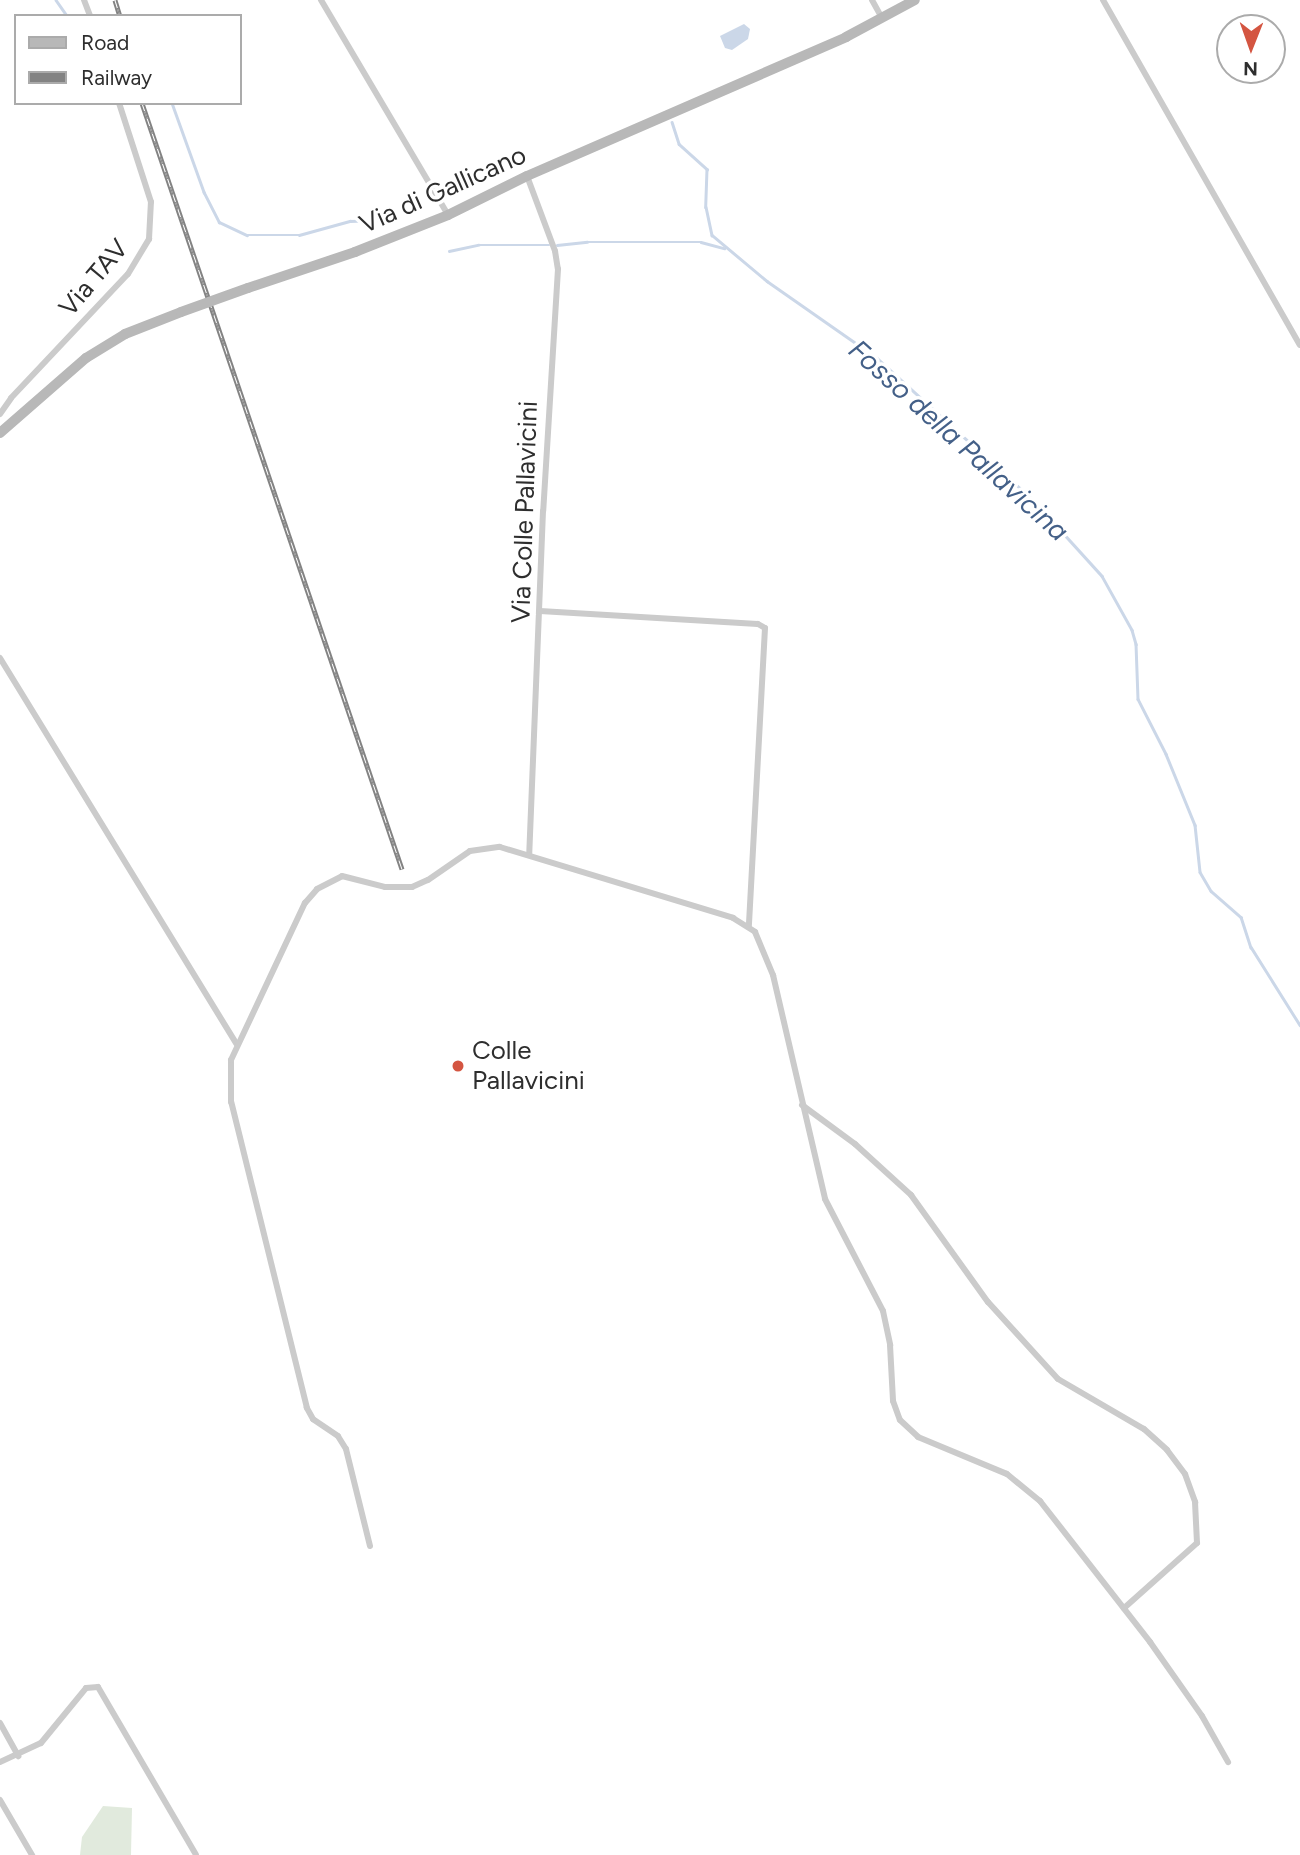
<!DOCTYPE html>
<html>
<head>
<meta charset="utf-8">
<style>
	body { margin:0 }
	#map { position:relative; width:1300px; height:1855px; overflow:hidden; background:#fff; font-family:Figtree,sans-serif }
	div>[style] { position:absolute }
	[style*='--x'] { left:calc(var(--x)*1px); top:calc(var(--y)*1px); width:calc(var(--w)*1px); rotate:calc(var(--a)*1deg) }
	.green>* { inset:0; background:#e1eadd }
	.water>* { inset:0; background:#cbd7e8 }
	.stream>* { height:2.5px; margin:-1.25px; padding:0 1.25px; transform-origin:1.25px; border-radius:1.25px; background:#cbd7e8 }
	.street>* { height:6px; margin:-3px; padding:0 3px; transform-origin:3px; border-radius:3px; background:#cbcbcb }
	.secondary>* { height:10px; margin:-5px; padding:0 5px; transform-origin:5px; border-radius:5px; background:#b8b8b8 }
	.rail>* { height:5px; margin-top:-2.5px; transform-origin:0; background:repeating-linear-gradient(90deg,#fff 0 8px,#838383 0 16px); box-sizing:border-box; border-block:2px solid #838383 }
	.secondary-bridge>* { height:10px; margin:-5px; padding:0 5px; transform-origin:5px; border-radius:5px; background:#b8b8b8 }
	.dots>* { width:19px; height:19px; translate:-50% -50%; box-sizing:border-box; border:4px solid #fff; border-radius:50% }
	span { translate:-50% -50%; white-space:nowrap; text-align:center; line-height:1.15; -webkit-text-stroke:7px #fff; paint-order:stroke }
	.street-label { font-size:26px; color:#2e2e2e }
	.poi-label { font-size:26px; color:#2e2e2e }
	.left { translate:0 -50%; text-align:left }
	.water-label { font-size:28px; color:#446088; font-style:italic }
	.legend { position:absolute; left:14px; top:14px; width:228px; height:91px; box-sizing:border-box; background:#fff; border:2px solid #ababab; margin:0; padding:9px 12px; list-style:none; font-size:21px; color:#2e2e2e }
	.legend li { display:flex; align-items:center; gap:14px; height:35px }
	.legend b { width:35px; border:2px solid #ababab }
	.north { position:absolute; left:1216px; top:14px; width:70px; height:70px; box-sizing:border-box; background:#fff; border:2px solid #ababab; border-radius:50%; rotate:181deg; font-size:19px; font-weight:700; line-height:28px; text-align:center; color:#2e2e2e }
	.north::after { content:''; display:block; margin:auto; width:24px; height:32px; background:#d45541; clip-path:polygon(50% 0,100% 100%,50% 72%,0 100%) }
</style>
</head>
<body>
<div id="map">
	<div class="green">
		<div style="clip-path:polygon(103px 1806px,132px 1808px,131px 1855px,80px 1855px,82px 1837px)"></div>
	</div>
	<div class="water">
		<div style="clip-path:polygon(744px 24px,750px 29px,748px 39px,732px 50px,725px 48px,720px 36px)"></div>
	</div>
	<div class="stream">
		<div style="--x:56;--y:0;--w:19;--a:55"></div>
		<div style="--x:172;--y:103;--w:95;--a:70.2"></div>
		<div style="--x:204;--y:192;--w:34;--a:63"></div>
		<div style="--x:219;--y:222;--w:31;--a:25"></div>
		<div style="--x:247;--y:235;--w:52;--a:0"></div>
		<div style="--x:299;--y:235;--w:53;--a:-15.4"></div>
		<div style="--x:350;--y:221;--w:28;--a:-2"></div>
		<div style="--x:672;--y:122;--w:23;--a:72"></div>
		<div style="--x:679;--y:144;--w:38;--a:42"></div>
		<div style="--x:707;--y:169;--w:38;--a:92"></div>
		<div style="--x:706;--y:207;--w:29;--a:78"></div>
		<div style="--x:712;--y:235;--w:72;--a:39.9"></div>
		<div style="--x:767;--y:281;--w:134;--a:35"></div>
		<div style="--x:877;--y:358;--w:214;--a:42.3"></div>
		<div style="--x:1035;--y:502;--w:100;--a:47.8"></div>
		<div style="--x:1102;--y:576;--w:62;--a:60.9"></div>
		<div style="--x:1132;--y:630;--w:15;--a:74"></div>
		<div style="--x:1136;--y:644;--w:55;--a:87.9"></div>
		<div style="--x:1138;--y:699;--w:62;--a:63"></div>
		<div style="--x:1166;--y:754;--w:77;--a:67.8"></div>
		<div style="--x:1195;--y:825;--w:47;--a:83.9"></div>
		<div style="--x:1200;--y:872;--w:22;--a:60"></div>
		<div style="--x:1211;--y:891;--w:40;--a:41"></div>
		<div style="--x:1241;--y:917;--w:32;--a:72"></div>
		<div style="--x:1251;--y:947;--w:92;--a:57.9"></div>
		<div style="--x:557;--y:245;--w:30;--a:-6"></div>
		<div style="--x:587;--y:242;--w:114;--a:0"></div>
		<div style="--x:701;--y:242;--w:24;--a:15"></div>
		<div style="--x:449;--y:251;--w:30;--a:-12"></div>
		<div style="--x:478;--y:245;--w:71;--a:0"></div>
	</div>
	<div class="street">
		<div style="--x:84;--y:0;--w:17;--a:69"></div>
		<div style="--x:321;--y:0;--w:250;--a:59.4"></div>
		<div style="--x:872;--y:0;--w:21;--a:61"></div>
		<div style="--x:1103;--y:0;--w:397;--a:60.3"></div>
		<div style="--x:527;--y:176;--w:80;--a:69.5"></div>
		<div style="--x:555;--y:251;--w:18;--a:81"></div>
		<div style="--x:558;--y:269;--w:242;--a:93.5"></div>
		<div style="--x:543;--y:511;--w:343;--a:92.3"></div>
		<div style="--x:0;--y:414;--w:19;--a:-55"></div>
		<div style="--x:11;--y:398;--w:170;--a:-46.7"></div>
		<div style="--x:128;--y:274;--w:41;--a:-59"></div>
		<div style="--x:149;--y:239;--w:37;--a:-87"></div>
		<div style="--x:151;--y:202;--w:104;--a:-107.9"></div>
		<div style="--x:540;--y:611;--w:218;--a:3.4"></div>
		<div style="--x:758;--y:624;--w:8;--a:30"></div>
		<div style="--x:765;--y:628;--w:298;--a:93.1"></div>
		<div style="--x:0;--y:658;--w:452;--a:58.5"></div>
		<div style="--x:802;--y:1105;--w:66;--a:36.3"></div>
		<div style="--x:855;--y:1144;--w:76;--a:42.3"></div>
		<div style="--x:911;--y:1195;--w:132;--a:54.3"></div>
		<div style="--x:988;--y:1302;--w:104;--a:47.7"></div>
		<div style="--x:1058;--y:1379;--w:99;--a:30.2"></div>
		<div style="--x:1144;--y:1429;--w:31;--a:42"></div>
		<div style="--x:1167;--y:1450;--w:30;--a:53"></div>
		<div style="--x:1185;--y:1474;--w:30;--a:70"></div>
		<div style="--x:1195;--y:1502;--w:41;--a:87.2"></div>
		<div style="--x:1197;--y:1543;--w:98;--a:138.3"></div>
		<div style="--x:370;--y:1546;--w:100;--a:-103.9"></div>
		<div style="--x:346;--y:1449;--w:15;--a:-122"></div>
		<div style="--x:338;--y:1436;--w:30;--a:-146"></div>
		<div style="--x:313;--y:1419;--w:13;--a:-119"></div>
		<div style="--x:307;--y:1408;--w:315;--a:-103.9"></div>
		<div style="--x:231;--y:1102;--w:42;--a:-90"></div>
		<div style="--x:231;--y:1060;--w:174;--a:-64.8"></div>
		<div style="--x:305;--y:903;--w:18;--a:-49"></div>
		<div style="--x:317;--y:889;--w:28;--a:-27"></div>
		<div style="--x:342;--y:876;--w:44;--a:14.3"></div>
		<div style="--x:385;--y:887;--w:27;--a:0"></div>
		<div style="--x:412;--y:887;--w:17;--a:-24"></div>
		<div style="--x:428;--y:880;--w:51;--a:-34.6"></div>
		<div style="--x:470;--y:851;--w:30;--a:-8"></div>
		<div style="--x:500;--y:847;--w:244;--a:16.9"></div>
		<div style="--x:733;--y:918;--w:26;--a:32"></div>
		<div style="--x:755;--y:932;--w:47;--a:67.3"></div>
		<div style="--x:773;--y:975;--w:230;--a:76.9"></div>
		<div style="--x:825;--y:1199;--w:126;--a:62.6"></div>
		<div style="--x:883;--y:1311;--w:35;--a:78"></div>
		<div style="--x:890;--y:1345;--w:56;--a:86.9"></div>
		<div style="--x:893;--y:1401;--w:20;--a:70"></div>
		<div style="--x:900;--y:1420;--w:25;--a:43"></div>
		<div style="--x:918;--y:1437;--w:96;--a:22.6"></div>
		<div style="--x:1007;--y:1474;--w:43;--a:39.3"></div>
		<div style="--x:1040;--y:1501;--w:179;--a:52"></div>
		<div style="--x:1150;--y:1642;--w:90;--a:54.9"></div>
		<div style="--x:1202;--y:1716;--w:53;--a:60.5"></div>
		<div style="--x:0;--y:1723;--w:38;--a:61"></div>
		<div style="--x:0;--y:1762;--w:45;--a:-24.9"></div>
		<div style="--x:41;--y:1743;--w:71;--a:-50.7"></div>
		<div style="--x:86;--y:1688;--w:12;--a:-5"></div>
		<div style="--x:98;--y:1687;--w:194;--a:59.7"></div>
		<div style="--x:0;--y:1800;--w:64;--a:59.8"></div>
	</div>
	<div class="secondary">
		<div style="--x:248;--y:288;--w:113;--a:-18.6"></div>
		<div style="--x:355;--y:252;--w:100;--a:-21.7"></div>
		<div style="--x:448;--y:215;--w:88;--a:-26.3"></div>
		<div style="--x:527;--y:176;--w:348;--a:-23.5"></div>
		<div style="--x:846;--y:37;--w:78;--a:-28.2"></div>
		<div style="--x:0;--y:433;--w:114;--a:-41.1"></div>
		<div style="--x:86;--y:358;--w:46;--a:-31.6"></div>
		<div style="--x:125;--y:334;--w:60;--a:-21.4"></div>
	</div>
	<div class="rail">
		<div style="--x:115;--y:0;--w:17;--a:73"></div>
		<div style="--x:142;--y:103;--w:809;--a:71.25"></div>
	</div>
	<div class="secondary-bridge">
		<div style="--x:181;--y:312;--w:71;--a:-19.7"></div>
	</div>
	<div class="dots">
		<div style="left:458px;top:1066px;background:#d45541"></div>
	</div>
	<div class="street-label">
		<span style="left:443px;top:190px;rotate:-24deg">Via di Gallicano</span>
		<span style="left:94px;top:278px;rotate:-50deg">Via TAV</span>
		<span style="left:525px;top:512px;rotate:-88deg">Via Colle Pallavicini</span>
	</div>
	<div class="poi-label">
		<span class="left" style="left:472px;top:1066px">Colle<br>Pallavicini</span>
	</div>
	<div class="water-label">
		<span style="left:959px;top:440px;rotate:42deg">Fosso della Pallavicina</span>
	</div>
	<ul class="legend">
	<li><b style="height:9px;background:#b8b8b8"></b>Road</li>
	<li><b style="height:9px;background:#838383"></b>Railway</li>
	</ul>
	<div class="north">N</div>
</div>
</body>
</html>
